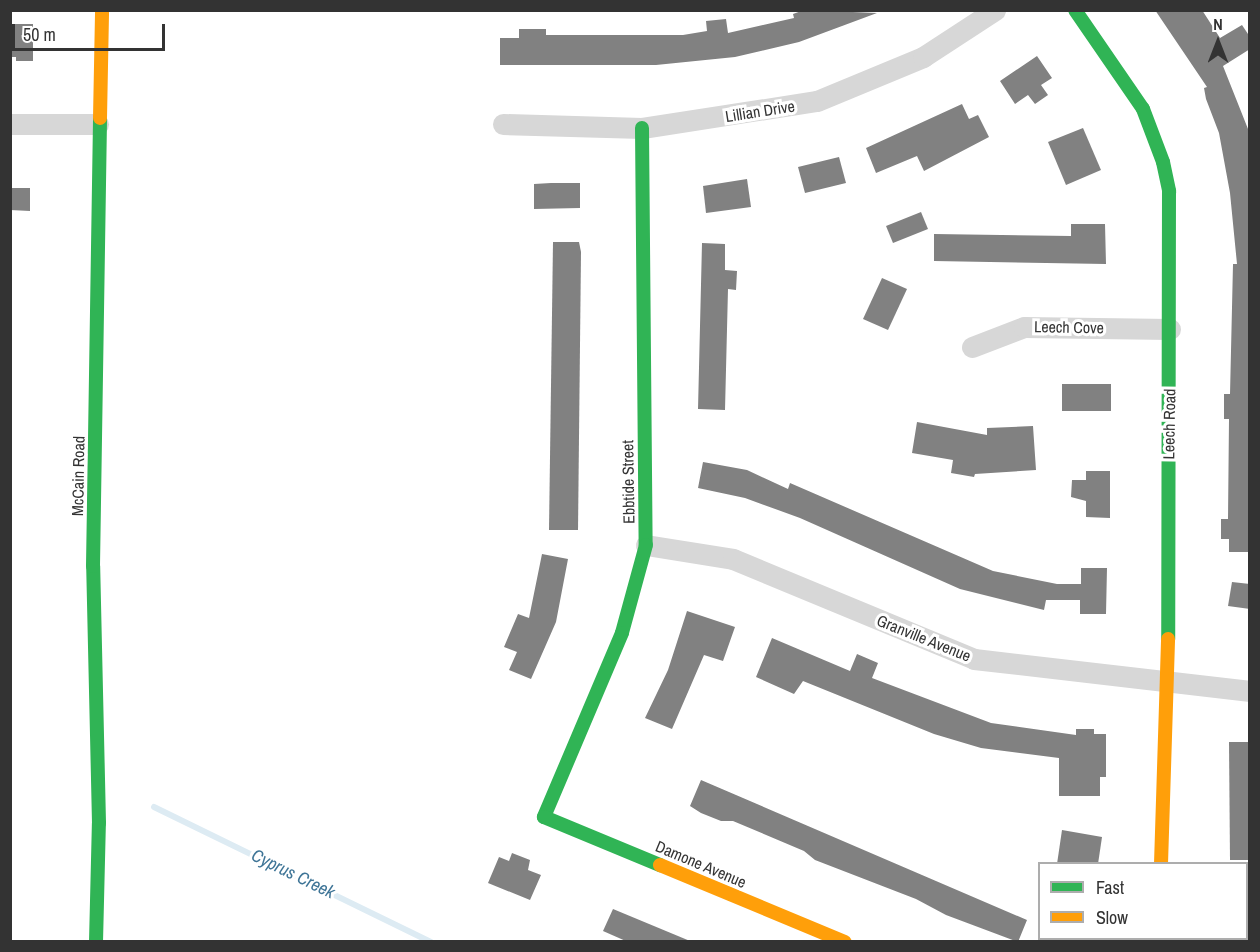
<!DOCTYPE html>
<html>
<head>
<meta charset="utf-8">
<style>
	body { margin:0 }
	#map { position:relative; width:1260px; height:952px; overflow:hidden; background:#fff; font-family:"Archivo Narrow",sans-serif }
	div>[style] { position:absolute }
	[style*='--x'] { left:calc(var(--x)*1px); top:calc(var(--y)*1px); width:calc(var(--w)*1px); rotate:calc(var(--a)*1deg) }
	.stream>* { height:6px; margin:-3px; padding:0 3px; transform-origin:3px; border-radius:3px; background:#ddebf3 }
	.building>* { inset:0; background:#818181 }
	.street>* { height:21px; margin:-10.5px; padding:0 10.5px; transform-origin:10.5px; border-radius:10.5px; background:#d7d7d7 }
	.fast>* { height:14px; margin:-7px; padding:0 7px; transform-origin:7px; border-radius:7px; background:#30b455 }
	.slow>* { height:14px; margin:-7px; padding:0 7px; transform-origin:7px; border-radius:7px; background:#ff9f0a }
	span { translate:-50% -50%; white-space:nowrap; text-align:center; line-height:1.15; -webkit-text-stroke:6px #fff; paint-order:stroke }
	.street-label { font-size:16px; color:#333 }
	.water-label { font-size:18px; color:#3f7597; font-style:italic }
	.frame { position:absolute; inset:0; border:12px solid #333; pointer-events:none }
	.legend { position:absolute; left:1038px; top:862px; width:210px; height:78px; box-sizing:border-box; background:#fff; border:2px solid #adadad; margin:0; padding:8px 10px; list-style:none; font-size:18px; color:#333 }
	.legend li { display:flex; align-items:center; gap:12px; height:30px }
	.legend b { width:30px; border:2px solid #adadad }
	.north { position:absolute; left:1188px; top:12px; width:60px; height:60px; -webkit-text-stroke:4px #fff; paint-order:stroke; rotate:0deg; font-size:16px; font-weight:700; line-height:24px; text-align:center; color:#333 }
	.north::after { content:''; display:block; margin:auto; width:21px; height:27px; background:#333; clip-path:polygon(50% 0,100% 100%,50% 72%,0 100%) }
	.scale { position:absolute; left:12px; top:24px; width:153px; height:27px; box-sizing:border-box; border:3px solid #333; border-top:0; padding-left:8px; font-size:18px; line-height:21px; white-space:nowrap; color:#333; -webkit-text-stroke:4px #fff; paint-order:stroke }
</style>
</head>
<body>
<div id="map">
	<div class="stream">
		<div style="--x:154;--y:807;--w:308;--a:26"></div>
	</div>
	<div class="building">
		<div style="clip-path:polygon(804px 10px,877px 13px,799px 42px,735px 57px,656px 65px,500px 65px,500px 38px,519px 38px,519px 29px,546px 29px,546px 35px,683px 35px,707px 31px,706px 21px,726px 19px,728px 33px,794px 18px,793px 14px)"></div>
		<div style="clip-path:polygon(1155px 10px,1202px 10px,1220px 38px,1242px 25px,1250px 37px,1250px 49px,1223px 66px,1250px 134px,1250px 552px,1229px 552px,1229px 539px,1221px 539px,1221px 519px,1228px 519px,1229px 419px,1224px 419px,1224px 394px,1230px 394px,1233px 264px,1237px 264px,1230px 193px,1219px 133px,1206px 99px,1204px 88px,1207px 87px)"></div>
		<div style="clip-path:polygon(11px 24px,33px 24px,33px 61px,16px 61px,16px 57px,10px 57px)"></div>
		<div style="clip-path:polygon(1037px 56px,1052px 78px,1041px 85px,1048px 95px,1035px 104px,1028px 95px,1015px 104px,1000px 81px)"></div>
		<div style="clip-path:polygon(962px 104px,969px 119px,978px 115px,989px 137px,924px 171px,917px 156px,876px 173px,866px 148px)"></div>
		<div style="clip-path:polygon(1083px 128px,1101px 170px,1066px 185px,1048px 142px)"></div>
		<div style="clip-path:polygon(839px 157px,846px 183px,805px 193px,798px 167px)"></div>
		<div style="clip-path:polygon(747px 179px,751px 207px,706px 213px,703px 186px)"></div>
		<div style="clip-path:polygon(551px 183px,580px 183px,580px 208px,534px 209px,534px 184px)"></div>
		<div style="clip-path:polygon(10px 188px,30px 188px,30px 211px,10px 210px)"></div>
		<div style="clip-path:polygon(921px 212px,928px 229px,893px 243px,886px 226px)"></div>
		<div style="clip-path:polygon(1071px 224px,1105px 224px,1106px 264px,934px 261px,934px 234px,1071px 236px)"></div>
		<div style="clip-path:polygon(553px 242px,579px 242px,581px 252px,578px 530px,549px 530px)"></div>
		<div style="clip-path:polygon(702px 243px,725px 244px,725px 270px,737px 271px,736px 290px,728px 289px,725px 410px,698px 409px)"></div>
		<div style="clip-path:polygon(882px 278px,907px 289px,888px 330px,863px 319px)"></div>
		<div style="clip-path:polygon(1062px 384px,1111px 384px,1111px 411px,1062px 411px)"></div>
		<div style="clip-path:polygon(917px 422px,987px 435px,987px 428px,1033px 426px,1036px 470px,975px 474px,974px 477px,951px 473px,953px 460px,912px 453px)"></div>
		<div style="clip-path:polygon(703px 462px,747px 470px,788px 489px,790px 483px,993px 571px,1057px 584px,1081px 584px,1081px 568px,1107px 568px,1106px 614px,1080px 614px,1080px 600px,1046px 600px,1044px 610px,960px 589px,800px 518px,745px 498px,698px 488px)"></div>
		<div style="clip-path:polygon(1086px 471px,1110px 471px,1110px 518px,1086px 517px,1086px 501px,1071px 497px,1072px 480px,1086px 480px)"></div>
		<div style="clip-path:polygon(542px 554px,568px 559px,556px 622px,531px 679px,509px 670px,517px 652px,504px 647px,518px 614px,529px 618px)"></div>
		<div style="clip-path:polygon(1232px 582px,1250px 584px,1250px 609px,1228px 606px)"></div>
		<div style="clip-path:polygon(687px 611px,735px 627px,723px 661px,704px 655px,672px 729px,645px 718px,668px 670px)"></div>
		<div style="clip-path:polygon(772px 638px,850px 671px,857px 654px,878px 663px,872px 678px,991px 723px,1076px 735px,1076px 729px,1094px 729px,1094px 734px,1106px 734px,1106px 777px,1100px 777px,1100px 796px,1059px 796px,1059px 758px,981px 748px,934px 734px,803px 681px,794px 694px,756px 677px)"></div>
		<div style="clip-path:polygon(1229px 742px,1250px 742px,1250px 860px,1230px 860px)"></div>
		<div style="clip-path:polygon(701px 780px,1027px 920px,1018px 942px,946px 915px,916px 899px,815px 860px,804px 851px,733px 821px,721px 821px,701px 813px,690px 806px)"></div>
		<div style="clip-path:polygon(1062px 830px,1102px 837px,1098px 864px,1057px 864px)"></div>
		<div style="clip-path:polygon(512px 853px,530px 860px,528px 870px,541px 875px,530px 900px,488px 883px,499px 857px,509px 861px)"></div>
		<div style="clip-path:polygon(613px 909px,690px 941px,690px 942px,628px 942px,603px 931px)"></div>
	</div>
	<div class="street">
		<div style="--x:10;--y:124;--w:88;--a:0"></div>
		<div style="--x:503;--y:124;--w:139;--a:1.6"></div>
		<div style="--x:642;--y:128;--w:177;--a:-8.8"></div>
		<div style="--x:817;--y:101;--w:115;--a:-22.5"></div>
		<div style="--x:923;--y:57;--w:86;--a:-33.1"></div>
		<div style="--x:972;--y:347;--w:56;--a:-21"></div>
		<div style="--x:1024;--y:327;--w:146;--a:0.8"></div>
		<div style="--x:646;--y:545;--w:88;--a:9.1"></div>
		<div style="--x:733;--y:559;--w:261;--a:22.5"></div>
		<div style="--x:974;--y:659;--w:278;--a:6.6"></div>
		<div style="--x:1154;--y:942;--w:4;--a:-76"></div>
	</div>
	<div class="fast">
		<div style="--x:1075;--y:10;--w:120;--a:55.5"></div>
		<div style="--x:1143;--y:109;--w:57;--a:69.3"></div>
		<div style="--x:1163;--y:162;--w:30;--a:78"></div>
		<div style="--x:1169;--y:191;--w:448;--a:90.1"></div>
		<div style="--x:642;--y:128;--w:417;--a:89.5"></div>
		<div style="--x:646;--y:545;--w:91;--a:105.3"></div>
		<div style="--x:622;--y:633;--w:200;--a:113"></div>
		<div style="--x:544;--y:817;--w:126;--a:22.5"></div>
		<div style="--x:96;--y:942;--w:119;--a:-88.6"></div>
		<div style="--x:99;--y:823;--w:257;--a:-91.3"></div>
		<div style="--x:93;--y:566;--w:448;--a:-89.1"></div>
	</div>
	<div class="slow">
		<div style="--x:100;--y:118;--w:108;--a:-88.9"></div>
		<div style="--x:1161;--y:864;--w:225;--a:-88.2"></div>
		<div style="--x:660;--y:865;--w:200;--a:22.6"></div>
	</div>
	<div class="street-label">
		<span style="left:760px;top:111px;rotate:-9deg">Lillian Drive</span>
		<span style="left:1069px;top:327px;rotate:1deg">Leech Cove</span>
		<span style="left:1169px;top:424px;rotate:-89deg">Leech Road</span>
		<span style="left:78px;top:476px;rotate:-89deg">McCain Road</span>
		<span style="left:628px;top:482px;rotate:-91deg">Ebbtide Street</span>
		<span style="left:924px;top:638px;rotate:22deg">Granville Avenue</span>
		<span style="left:701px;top:864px;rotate:23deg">Damone Avenue</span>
	</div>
	<div class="water-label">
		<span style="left:293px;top:874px;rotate:26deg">Cyprus Creek</span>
	</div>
	<div class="frame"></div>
	<ul class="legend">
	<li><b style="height:8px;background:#30b455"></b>Fast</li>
	<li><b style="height:8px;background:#ff9f0a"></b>Slow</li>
	</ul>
	<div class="north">N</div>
	<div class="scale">50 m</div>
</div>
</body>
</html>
